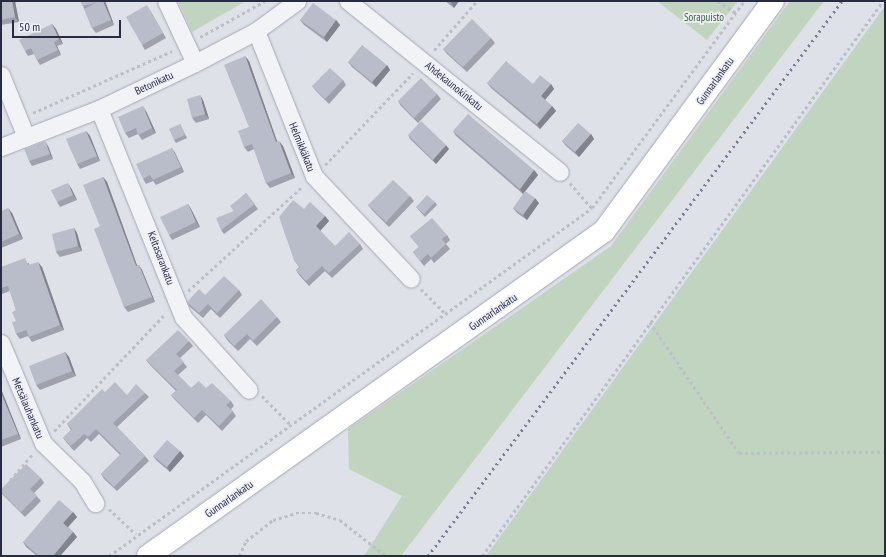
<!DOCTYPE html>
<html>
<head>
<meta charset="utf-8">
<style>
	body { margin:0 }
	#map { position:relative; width:886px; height:557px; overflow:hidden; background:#dfe1e9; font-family:"PT Sans Narrow",sans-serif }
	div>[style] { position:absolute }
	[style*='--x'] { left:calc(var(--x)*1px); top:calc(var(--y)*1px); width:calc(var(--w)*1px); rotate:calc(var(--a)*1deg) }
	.green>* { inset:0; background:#c1d4c0 }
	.path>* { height:2.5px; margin-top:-1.25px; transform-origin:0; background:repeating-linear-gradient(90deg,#bdbfc8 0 3px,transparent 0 6px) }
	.roads { filter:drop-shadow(0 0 1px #a4a7b3) drop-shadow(0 0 1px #a4a7b3) }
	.street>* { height:17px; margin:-8.5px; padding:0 8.5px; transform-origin:8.5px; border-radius:8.5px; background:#f2f3f7 }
	.secondary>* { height:22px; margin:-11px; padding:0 11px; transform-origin:11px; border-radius:11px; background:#fff }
	.rail>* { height:3px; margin-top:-1.5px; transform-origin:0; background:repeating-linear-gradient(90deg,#787d94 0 2px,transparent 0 6px) }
	.wall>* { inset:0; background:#9fa2ad }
	.shaded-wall>* { inset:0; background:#82848d }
	.building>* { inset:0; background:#b9bcc9 }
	span { translate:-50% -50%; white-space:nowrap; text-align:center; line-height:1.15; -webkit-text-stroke:3.5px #eff0f7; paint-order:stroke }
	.park-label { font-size:11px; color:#345e33 }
	.street-label { font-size:11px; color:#272c41 }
	.frame { position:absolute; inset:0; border:2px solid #272c41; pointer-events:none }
	.scale { position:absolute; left:12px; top:20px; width:109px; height:18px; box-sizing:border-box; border:2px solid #272c41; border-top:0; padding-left:5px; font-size:12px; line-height:14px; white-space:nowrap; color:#272c41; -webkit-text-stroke:3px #eff0f7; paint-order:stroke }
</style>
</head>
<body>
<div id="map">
	<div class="green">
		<div style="clip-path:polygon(178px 1px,246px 1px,192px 32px)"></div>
		<div style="clip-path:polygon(657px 1px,738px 1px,707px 40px)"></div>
		<div style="clip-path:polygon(790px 1px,824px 1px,401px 556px,364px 556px,402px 496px,349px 469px,348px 429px,611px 246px)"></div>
		<div style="clip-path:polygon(885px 6px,885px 556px,486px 556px)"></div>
	</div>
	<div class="path">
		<div style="--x:718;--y:1;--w:22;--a:34"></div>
		<div style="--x:200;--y:37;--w:74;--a:-29"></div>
		<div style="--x:434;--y:50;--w:65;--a:-48.7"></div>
		<div style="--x:33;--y:113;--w:152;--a:-24"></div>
		<div style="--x:325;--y:165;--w:127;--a:-46.3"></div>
		<div style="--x:570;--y:183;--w:33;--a:49"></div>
		<div style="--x:421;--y:289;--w:37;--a:45"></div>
		<div style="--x:188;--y:291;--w:156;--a:-42.4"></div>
		<div style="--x:650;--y:322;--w:158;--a:55.8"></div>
		<div style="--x:739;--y:453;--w:146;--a:-0.4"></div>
		<div style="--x:262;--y:396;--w:42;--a:45"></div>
		<div style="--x:54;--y:431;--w:161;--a:-46.5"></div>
		<div style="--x:10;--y:480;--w:35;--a:-49"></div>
		<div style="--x:109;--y:509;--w:37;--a:43"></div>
		<div style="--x:109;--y:556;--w:595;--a:-35.77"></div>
		<div style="--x:592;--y:208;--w:257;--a:-53.7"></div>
		<div style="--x:239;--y:556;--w:17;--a:-65"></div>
		<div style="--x:246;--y:541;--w:34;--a:-38"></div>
		<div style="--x:273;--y:520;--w:24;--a:-17"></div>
		<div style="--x:296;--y:513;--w:20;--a:0"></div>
		<div style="--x:316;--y:513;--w:25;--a:16"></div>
		<div style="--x:340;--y:520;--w:58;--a:38"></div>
		<div style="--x:482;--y:556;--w:685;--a:-54.15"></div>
	</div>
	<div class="roads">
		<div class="street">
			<div style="--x:166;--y:1;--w:68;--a:64.9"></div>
			<div style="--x:348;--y:1;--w:272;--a:38.9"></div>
			<div style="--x:256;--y:31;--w:156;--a:68.2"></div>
			<div style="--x:314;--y:176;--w:141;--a:46.7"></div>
			<div style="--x:1;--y:75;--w:67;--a:68"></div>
			<div style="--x:99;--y:109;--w:224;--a:68"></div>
			<div style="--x:183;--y:317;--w:98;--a:47.9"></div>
			<div style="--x:1;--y:147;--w:105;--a:-21.2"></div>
			<div style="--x:99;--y:109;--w:106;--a:-25.6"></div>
			<div style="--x:195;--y:63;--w:69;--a:-27.7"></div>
			<div style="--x:256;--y:31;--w:51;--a:-36.2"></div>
			<div style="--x:1;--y:343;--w:108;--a:67.2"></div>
			<div style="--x:43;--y:443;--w:54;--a:44.3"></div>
			<div style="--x:82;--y:481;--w:26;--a:59"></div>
		</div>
		<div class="secondary">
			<div style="--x:148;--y:556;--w:560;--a:-35.48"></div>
			<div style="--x:604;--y:231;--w:285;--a:-53.7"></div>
		</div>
	</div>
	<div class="rail">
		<div style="--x:428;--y:556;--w:692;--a:-53.28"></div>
	</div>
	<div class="wall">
		<div style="clip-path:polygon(1px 1px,15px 1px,19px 22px,1px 25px)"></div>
		<div style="clip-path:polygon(81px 1px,105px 1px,114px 25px,96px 33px,92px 28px)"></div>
		<div style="clip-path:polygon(445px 1px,459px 1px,454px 8px)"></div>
		<div style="clip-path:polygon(150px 10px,166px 38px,145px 50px,142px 45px)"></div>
		<div style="clip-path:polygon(300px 20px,336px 20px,340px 25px,327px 42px,304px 25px)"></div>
		<div style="clip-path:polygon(52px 24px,56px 29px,63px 44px,57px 46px,61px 55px,40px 65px,37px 60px,34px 54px,28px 56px,25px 51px)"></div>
		<div style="clip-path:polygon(491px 38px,495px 43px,467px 72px,447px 54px,443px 49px)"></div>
		<div style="clip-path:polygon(249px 61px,277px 141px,283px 146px,295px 178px,270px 188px,266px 183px,254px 149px,248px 152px,244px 147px,249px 127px)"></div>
		<div style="clip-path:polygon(348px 62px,387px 65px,390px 70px,376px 87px,352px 67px)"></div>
		<div style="clip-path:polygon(343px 80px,346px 85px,329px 104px,316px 91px,312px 86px)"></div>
		<div style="clip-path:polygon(487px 83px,533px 84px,551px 84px,554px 89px,545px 100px,552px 106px,556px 111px,540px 129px,491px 88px)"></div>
		<div style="clip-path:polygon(437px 94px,441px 99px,418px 123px,401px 106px,398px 101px)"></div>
		<div style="clip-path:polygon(203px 100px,209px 119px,196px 123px,192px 118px)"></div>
		<div style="clip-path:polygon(146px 111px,156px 133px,142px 140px,138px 134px,129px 138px,125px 133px)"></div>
		<div style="clip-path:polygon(180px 124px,187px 138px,176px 143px,174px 140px)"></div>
		<div style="clip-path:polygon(86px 131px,90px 136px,100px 161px,80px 169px,77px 164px)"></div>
		<div style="clip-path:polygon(453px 131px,534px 170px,538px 175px,523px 194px,456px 136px)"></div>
		<div style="clip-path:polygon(591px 134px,594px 139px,579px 157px,566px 146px,562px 141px)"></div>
		<div style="clip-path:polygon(408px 135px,449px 149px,436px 164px,410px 139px)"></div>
		<div style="clip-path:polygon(48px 146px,53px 159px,32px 166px,29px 161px)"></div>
		<div style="clip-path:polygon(172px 148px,175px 153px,184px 172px,156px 185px,153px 181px,146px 184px,143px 179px)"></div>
		<div style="clip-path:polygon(103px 177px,107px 182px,137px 265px,139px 265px,142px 270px,155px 302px,128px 312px,124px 307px,100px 226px)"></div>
		<div style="clip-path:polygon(71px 188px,77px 200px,60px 207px,57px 202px)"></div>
		<div style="clip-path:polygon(246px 193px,258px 209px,224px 234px,221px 230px)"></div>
		<div style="clip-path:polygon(410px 196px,414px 201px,389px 227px,372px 210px,368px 205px)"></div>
		<div style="clip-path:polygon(435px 202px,437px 205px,425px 217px,416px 207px)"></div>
		<div style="clip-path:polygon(539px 203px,527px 220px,517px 213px,513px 208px)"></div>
		<div style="clip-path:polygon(188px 204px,191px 209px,200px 227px,172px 240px,169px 235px)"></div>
		<div style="clip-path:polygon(304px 209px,325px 216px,329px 221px,320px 231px,335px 246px,360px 244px,363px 249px,332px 278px,325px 271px,309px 286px,299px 275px,296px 270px,299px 267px,294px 260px)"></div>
		<div style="clip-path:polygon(1px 211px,12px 213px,23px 239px,1px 248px)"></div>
		<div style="clip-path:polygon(74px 228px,77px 233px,82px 251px,60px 257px,56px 252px)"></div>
		<div style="clip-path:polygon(447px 235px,450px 240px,446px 244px,450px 249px,434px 263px,431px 259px,424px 266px,413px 252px,419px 247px,410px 236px)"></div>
		<div style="clip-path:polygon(29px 263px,29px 265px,42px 267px,64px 330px,32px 342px,28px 336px,20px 339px,16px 334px,16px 310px,10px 291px,2px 294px,1px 294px,1px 267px)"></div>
		<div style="clip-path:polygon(239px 290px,242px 295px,220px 318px,211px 309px,203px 318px,190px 307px,187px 302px,205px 295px)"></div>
		<div style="clip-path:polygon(277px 317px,281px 322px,257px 346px,250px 339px,238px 351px,227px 340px,224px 335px)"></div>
		<div style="clip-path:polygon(189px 341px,193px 346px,180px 358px,187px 367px,178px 375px,191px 388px,206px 388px,231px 401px,234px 406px,231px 409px,236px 416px,222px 431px,206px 415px,198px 423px,175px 400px,171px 395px,176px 391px,150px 365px,146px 360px)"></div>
		<div style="clip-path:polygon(65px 352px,69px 357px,76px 376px,40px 390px,36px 385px)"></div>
		<div style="clip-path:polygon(1px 389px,21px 439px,1px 447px)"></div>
		<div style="clip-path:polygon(105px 392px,127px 395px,145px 393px,149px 397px,117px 427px,145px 456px,149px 461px,117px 491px,104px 479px,101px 474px,120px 455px,99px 434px,91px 442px,87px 438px,74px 451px,67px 443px,63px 438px,71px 430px,67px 424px)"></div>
		<div style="clip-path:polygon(180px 451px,184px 456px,170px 472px,157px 461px,153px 456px)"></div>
		<div style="clip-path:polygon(41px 478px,44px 483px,34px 493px,41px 501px,25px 517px,3px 495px,1px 492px,1px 489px)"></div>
		<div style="clip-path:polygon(73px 512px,77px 517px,68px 527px,73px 532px,77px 537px,60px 556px,37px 556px,26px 547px,23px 542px)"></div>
	</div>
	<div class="shaded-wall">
		<div style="clip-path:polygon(12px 1px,15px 1px,19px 22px,15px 17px)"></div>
		<div style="clip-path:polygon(103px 1px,105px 1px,114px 25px,111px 20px)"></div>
		<div style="clip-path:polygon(452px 1px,459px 1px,454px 8px,451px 3px)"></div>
		<div style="clip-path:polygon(336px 20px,340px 25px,327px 42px,324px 37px)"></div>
		<div style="clip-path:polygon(52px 24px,56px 29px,63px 44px,59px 39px)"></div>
		<div style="clip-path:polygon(54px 42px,57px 46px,61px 55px,58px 50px)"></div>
		<div style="clip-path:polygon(245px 56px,249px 61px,279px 147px,276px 142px)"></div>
		<div style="clip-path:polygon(387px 65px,390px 70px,376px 87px,372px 82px)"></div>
		<div style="clip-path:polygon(551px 84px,554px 89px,544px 101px,541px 96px)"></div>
		<div style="clip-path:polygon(200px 95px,203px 100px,209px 119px,205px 114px)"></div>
		<div style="clip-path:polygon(143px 106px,146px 111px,156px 133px,152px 128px)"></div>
		<div style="clip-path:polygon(552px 106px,556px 111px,540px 129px,537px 124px)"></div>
		<div style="clip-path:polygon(86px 131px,90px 136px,100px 161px,97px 156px)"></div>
		<div style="clip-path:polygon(591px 134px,594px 139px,579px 157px,575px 152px)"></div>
		<div style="clip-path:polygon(45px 141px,48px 146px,53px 159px,50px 154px)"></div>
		<div style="clip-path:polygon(279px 141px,283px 146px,295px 178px,291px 173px)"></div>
		<div style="clip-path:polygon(446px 145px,449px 149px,436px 164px,433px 160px)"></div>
		<div style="clip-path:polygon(172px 148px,175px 153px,184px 172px,181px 167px)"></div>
		<div style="clip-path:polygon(534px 170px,538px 175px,523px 194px,520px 189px)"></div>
		<div style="clip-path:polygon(103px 177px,107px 182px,139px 271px,136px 266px)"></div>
		<div style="clip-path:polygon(68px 183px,71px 188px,77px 200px,73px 195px)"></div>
		<div style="clip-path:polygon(535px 198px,539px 203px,527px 220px,523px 215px)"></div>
		<div style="clip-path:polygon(188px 204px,191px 209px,200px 227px,196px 222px)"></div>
		<div style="clip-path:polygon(8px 208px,12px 213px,23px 239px,19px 234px)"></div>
		<div style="clip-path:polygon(325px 216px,329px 221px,320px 231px,316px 226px)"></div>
		<div style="clip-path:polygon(74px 228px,77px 233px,82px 251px,78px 246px)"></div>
		<div style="clip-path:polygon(38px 262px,42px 267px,64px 330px,60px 325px)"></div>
		<div style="clip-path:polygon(139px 265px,142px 270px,155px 302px,152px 297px)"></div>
		<div style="clip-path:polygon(65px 352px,69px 357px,76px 376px,72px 371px)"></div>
		<div style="clip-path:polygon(1px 389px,21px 439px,18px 434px,1px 393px)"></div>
		<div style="clip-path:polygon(180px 451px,184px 456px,170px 472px,167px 467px)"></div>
		<div style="clip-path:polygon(73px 512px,77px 517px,67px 528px,63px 523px)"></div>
		<div style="clip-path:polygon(73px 532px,77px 537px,60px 556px,53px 556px)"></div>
	</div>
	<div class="building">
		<div style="clip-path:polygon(1px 1px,12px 1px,15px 17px,1px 20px)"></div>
		<div style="clip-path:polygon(81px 1px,103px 1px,111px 20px,92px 28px,84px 9px,96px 3px,82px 6px)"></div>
		<div style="clip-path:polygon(313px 3px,336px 20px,324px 37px,300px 20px)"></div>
		<div style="clip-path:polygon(147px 5px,163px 33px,142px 45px,126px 17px)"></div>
		<div style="clip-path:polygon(472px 19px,491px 38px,463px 67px,443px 49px)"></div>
		<div style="clip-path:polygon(52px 24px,59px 39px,54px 42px,58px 50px,37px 60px,31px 48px,25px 51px,19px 40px)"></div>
		<div style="clip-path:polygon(362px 45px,387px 65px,372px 82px,348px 62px)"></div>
		<div style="clip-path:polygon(245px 56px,276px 142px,279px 141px,291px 173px,266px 183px,252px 144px,244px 147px,238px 131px,249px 127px,224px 65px)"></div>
		<div style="clip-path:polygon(506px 61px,533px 84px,540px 75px,551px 84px,541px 96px,552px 106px,537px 124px,487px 83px)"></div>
		<div style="clip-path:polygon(330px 68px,343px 80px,325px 99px,312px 86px)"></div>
		<div style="clip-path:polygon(421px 78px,437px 94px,414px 118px,398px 101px)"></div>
		<div style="clip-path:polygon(200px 95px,205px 114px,192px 118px,187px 99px)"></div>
		<div style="clip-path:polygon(143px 106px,152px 128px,138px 135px,136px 128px,125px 133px,118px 117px)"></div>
		<div style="clip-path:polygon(468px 114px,534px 170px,520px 189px,453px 131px)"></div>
		<div style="clip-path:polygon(421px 121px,446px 145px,433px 160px,408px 135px)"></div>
		<div style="clip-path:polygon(578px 123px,591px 134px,575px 152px,562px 141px)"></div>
		<div style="clip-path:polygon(180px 124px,185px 135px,174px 140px,169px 129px)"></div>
		<div style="clip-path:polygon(86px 131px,97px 156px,77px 164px,66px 139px)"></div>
		<div style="clip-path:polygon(45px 141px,50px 154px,29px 161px,24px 149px)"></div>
		<div style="clip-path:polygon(172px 148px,181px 167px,153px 180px,150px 175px,143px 179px,136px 164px)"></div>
		<div style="clip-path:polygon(103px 177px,136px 266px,139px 265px,152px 297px,124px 307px,94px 229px,100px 226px,83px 185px)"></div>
		<div style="clip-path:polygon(393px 180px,410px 196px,386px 222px,368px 205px)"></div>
		<div style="clip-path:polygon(68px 183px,73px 195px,57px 202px,51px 190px)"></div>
		<div style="clip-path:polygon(525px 191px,535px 198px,523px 215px,513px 208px)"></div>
		<div style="clip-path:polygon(246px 193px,255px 204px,221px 230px,216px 218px,234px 211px,230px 206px)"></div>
		<div style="clip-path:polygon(427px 195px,435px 202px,424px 214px,416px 207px)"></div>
		<div style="clip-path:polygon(293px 200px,304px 209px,310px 202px,325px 216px,316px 226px,335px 246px,349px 232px,360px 244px,329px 273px,322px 266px,306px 281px,296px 270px,300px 267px,294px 260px,279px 217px)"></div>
		<div style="clip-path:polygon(188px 204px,196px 222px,169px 235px,160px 217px)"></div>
		<div style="clip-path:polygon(8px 208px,19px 234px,1px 242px,1px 211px)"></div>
		<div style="clip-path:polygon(432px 218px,447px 235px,442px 239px,446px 244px,431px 258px,428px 254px,420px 261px,413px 252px,419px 247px,410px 236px)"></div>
		<div style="clip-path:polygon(74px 228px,78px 246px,56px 252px,52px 234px)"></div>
		<div style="clip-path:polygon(25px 258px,28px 265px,38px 262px,60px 325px,29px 337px,26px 330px,16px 334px,12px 322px,16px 321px,12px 312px,16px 310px,8px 286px,1px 288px,1px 267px)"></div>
		<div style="clip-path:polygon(224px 276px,239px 290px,217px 313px,208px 304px,199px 313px,187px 302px,199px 289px,205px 295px)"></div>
		<div style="clip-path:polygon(261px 299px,277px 317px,253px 341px,247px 334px,234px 346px,224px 335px)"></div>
		<div style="clip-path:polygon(178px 330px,189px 341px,176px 354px,184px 362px,174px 371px,191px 388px,199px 381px,206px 388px,212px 383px,231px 401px,226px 405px,233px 411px,219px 426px,202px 410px,194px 418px,171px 395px,177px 390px,146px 360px)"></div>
		<div style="clip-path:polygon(65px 352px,72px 371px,36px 385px,29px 366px)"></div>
		<div style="clip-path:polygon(115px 382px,127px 395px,136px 384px,145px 393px,113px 423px,145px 456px,114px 487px,101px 474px,121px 454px,96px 429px,88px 437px,84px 434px,71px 446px,63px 438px,72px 429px,67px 424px,102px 389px,105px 392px)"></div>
		<div style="clip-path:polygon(1px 393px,18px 434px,1px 440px)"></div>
		<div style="clip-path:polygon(167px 440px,180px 451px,167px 467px,153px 456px)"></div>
		<div style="clip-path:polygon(26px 464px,41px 478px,30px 489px,37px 496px,21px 512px,1px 492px,1px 489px)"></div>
		<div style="clip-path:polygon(59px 500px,73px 512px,63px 523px,73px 532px,53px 556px,39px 556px,23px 542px)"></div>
	</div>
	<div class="park-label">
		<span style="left:704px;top:17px">Sorapuisto</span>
	</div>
	<div class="street-label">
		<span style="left:715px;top:81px;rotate:-54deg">Gunnarlankatu</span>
		<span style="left:154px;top:83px;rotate:-25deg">Betonikatu</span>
		<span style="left:454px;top:86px;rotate:39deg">Ahdekaunokinkatu</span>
		<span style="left:302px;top:147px;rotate:68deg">Helmikkäkatu</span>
		<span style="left:161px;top:258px;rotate:69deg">Keltasarankatu</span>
		<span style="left:493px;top:312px;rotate:-35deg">Gunnarlankatu</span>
		<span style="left:28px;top:408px;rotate:67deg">Metsälauhankatu</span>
		<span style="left:229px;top:499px;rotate:-35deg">Gunnarlankatu</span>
	</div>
	<div class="frame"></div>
	<div class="scale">50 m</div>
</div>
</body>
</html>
